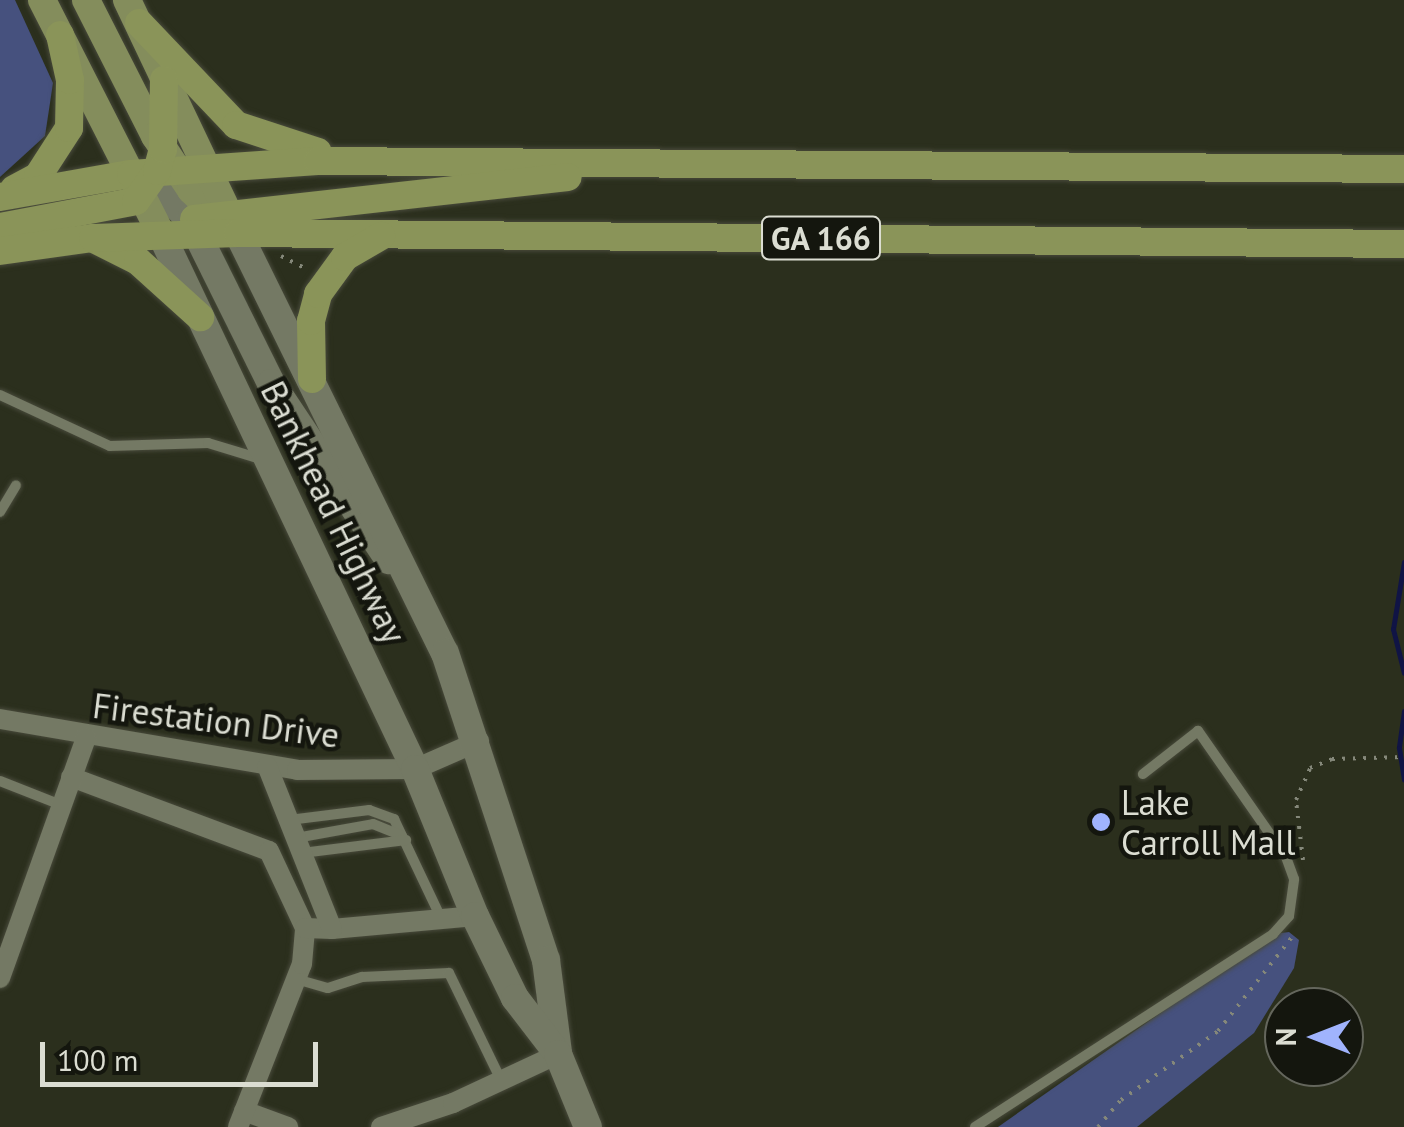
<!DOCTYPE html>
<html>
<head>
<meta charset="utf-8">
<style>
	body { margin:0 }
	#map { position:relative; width:1404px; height:1127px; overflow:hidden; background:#2b2f1d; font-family:"PT Sans",sans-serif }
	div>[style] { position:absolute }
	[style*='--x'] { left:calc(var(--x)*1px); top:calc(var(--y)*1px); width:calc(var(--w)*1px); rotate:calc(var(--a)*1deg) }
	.green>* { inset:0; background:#46517e }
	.stream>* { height:5px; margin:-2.5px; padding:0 2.5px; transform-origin:2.5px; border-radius:2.5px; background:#101445 }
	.path>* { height:4px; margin-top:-2px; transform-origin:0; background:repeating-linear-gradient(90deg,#85887a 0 2.5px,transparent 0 10.5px) }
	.roads { filter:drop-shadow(0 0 2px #484a3b) drop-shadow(0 0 2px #484a3b) }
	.service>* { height:10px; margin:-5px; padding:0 5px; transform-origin:5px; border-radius:5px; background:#747964 }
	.minor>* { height:20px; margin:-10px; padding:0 10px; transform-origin:10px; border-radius:10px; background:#747964 }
	.secondary>* { height:28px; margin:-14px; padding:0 14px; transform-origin:14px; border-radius:14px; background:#747964 }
	.primary>* { height:28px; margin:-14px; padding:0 14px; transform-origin:14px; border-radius:14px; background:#848d5c }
	.trunk>* { height:28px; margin:-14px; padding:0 14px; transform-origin:14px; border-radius:14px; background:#8a9459 }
	.dots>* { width:28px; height:28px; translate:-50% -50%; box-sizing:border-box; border:5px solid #14160e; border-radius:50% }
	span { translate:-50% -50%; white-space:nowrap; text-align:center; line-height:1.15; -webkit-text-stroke:9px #14160e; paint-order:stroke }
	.shield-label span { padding:2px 8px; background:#14160e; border:2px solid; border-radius:8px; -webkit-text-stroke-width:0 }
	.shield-label { font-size:32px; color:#dbddd2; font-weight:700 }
	.street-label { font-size:35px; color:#dbddd2 }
	.poi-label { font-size:35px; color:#dbddd2 }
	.left { translate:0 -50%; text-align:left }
	.north { position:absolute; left:1264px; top:987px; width:100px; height:100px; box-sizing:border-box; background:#14160e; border:2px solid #64665c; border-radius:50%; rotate:270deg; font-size:28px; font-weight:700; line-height:40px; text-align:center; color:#dbddd2 }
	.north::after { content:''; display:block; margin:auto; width:35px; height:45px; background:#a0b3fd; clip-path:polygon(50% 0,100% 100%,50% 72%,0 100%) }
	.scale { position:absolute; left:40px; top:1042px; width:278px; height:45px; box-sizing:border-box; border:5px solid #dbddd2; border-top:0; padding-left:12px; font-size:30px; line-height:35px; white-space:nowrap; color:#dbddd2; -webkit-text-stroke:8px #14160e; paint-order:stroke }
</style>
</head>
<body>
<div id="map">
	<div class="green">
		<div style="clip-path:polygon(0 0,15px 0,53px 83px,45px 136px,0 177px)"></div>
		<div style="clip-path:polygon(1289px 932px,1299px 940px,1294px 968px,1254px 1033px,1137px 1127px,998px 1127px,1273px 934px)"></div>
	</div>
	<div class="stream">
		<div style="--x:1404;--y:562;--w:68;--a:99.3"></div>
		<div style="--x:1393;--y:629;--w:45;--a:76"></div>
		<div style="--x:1404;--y:711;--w:37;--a:98"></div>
		<div style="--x:1399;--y:748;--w:32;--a:81"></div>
	</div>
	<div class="path">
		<div style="--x:281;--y:256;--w:30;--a:27"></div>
		<div style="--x:1303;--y:860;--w:60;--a:-96.7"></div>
		<div style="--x:1296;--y:800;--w:35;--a:-66"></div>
		<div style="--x:1310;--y:768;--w:24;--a:-22"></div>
		<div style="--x:1332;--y:759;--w:72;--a:-1.6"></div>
		<div style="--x:1098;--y:1127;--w:35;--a:-50"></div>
		<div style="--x:1121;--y:1100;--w:119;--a:-35.4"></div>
		<div style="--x:1218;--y:1031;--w:120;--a:-51.8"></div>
	</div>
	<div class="roads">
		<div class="service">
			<div style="--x:0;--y:395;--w:121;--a:24.9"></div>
			<div style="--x:110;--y:446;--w:98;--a:-1.8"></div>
			<div style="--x:208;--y:443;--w:59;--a:16.9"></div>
			<div style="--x:0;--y:512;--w:31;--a:-59"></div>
			<div style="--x:0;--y:781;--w:66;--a:21.5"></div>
			<div style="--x:289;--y:820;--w:81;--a:-7.1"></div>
			<div style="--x:369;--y:810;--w:27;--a:20"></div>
			<div style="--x:394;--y:819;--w:110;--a:64.6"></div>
			<div style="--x:296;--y:838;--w:78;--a:-10.3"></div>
			<div style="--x:373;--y:824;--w:31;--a:22"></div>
			<div style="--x:302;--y:853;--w:105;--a:-7.1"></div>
			<div style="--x:296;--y:979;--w:33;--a:16"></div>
			<div style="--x:328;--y:988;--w:36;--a:-18"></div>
			<div style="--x:362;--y:977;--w:87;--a:-2.6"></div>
			<div style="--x:449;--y:973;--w:117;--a:64.1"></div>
			<div style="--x:975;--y:1127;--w:355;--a:-32.9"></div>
			<div style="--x:1273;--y:934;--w:24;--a:-48"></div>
			<div style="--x:1289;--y:916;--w:37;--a:-82"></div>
			<div style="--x:1294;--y:879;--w:23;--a:-110"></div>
			<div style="--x:1286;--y:857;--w:154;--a:-124.9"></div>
			<div style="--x:1198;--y:731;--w:70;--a:142"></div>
		</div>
		<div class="minor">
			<div style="--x:0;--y:719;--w:301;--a:9.7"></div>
			<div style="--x:297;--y:770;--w:118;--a:-0.5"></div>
			<div style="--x:415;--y:769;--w:70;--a:-23.6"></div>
			<div style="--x:71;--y:777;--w:211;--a:20.5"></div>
			<div style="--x:269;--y:851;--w:85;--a:64.9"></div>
			<div style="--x:332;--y:929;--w:144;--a:-5.2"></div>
			<div style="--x:0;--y:978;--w:255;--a:-70.3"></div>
			<div style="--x:244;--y:1111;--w:47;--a:20"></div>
			<div style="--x:238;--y:1127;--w:175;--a:-68.6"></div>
			<div style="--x:302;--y:964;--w:36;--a:-85"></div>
			<div style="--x:305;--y:928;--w:27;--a:2"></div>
			<div style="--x:332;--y:929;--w:175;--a:-111.7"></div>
			<div style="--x:381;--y:1127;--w:76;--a:-18.4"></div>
			<div style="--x:453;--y:1103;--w:116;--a:-25"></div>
		</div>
		<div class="secondary">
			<div style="--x:131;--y:174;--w:34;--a:28"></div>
			<div style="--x:161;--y:190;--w:42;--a:46"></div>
			<div style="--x:190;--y:220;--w:182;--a:63.6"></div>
			<div style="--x:271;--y:383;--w:213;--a:56.3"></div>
			<div style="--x:238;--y:233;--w:468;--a:63.8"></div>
			<div style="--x:445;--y:653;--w:323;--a:71.8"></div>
			<div style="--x:546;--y:960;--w:93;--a:82.6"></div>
			<div style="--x:161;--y:234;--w:592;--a:64.6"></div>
			<div style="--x:415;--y:769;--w:159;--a:67.8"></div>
			<div style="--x:475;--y:916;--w:91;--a:64"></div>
			<div style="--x:515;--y:998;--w:71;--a:52.5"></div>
			<div style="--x:558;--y:1054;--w:79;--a:67.7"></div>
		</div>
		<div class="primary">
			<div style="--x:42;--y:0;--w:263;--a:63"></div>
			<div style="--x:86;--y:0;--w:153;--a:63.1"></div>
			<div style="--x:155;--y:136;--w:65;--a:56.3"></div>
			<div style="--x:191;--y:190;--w:52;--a:43.5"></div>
			<div style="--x:127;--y:0;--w:247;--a:64.6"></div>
		</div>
		<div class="trunk">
			<div style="--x:139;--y:23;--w:141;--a:46.4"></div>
			<div style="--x:236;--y:125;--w:86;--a:18.2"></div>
			<div style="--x:14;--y:189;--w:27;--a:-28"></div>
			<div style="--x:38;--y:176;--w:57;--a:-57.1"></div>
			<div style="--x:69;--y:128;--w:48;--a:-88.8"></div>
			<div style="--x:70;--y:80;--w:46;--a:-102.5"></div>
			<div style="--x:0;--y:197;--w:133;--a:-10"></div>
			<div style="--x:131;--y:174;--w:187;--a:-4"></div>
			<div style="--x:318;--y:161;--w:1086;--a:0.42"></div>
			<div style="--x:194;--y:219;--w:376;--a:-6.4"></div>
			<div style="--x:0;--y:227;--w:138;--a:-10.8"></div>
			<div style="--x:136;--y:201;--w:37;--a:-55"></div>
			<div style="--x:157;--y:171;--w:23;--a:-75"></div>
			<div style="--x:163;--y:149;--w:69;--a:-89.2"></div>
			<div style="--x:94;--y:239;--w:49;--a:26.6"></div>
			<div style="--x:138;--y:261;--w:84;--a:42.1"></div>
			<div style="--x:0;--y:251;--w:94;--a:-8"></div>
			<div style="--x:93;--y:238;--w:145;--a:-2"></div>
			<div style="--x:238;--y:233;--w:1166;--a:0.54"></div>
			<div style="--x:312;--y:379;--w:58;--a:-91"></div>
			<div style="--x:311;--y:321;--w:28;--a:-75"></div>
			<div style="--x:318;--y:294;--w:46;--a:-53.9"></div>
			<div style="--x:345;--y:257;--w:42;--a:-30.3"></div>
		</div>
	</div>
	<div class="dots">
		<div style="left:1101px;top:822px;background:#a0b3fd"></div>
	</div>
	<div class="shield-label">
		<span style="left:821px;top:238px">GA 166</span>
	</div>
	<div class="street-label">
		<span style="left:334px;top:512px;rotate:64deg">Bankhead Highway</span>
		<span style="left:216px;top:720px;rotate:7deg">Firestation Drive</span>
	</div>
	<div class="poi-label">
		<span class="left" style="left:1121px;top:822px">Lake<br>Carroll Mall</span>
	</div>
	<div class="north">N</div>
	<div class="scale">100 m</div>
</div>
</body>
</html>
